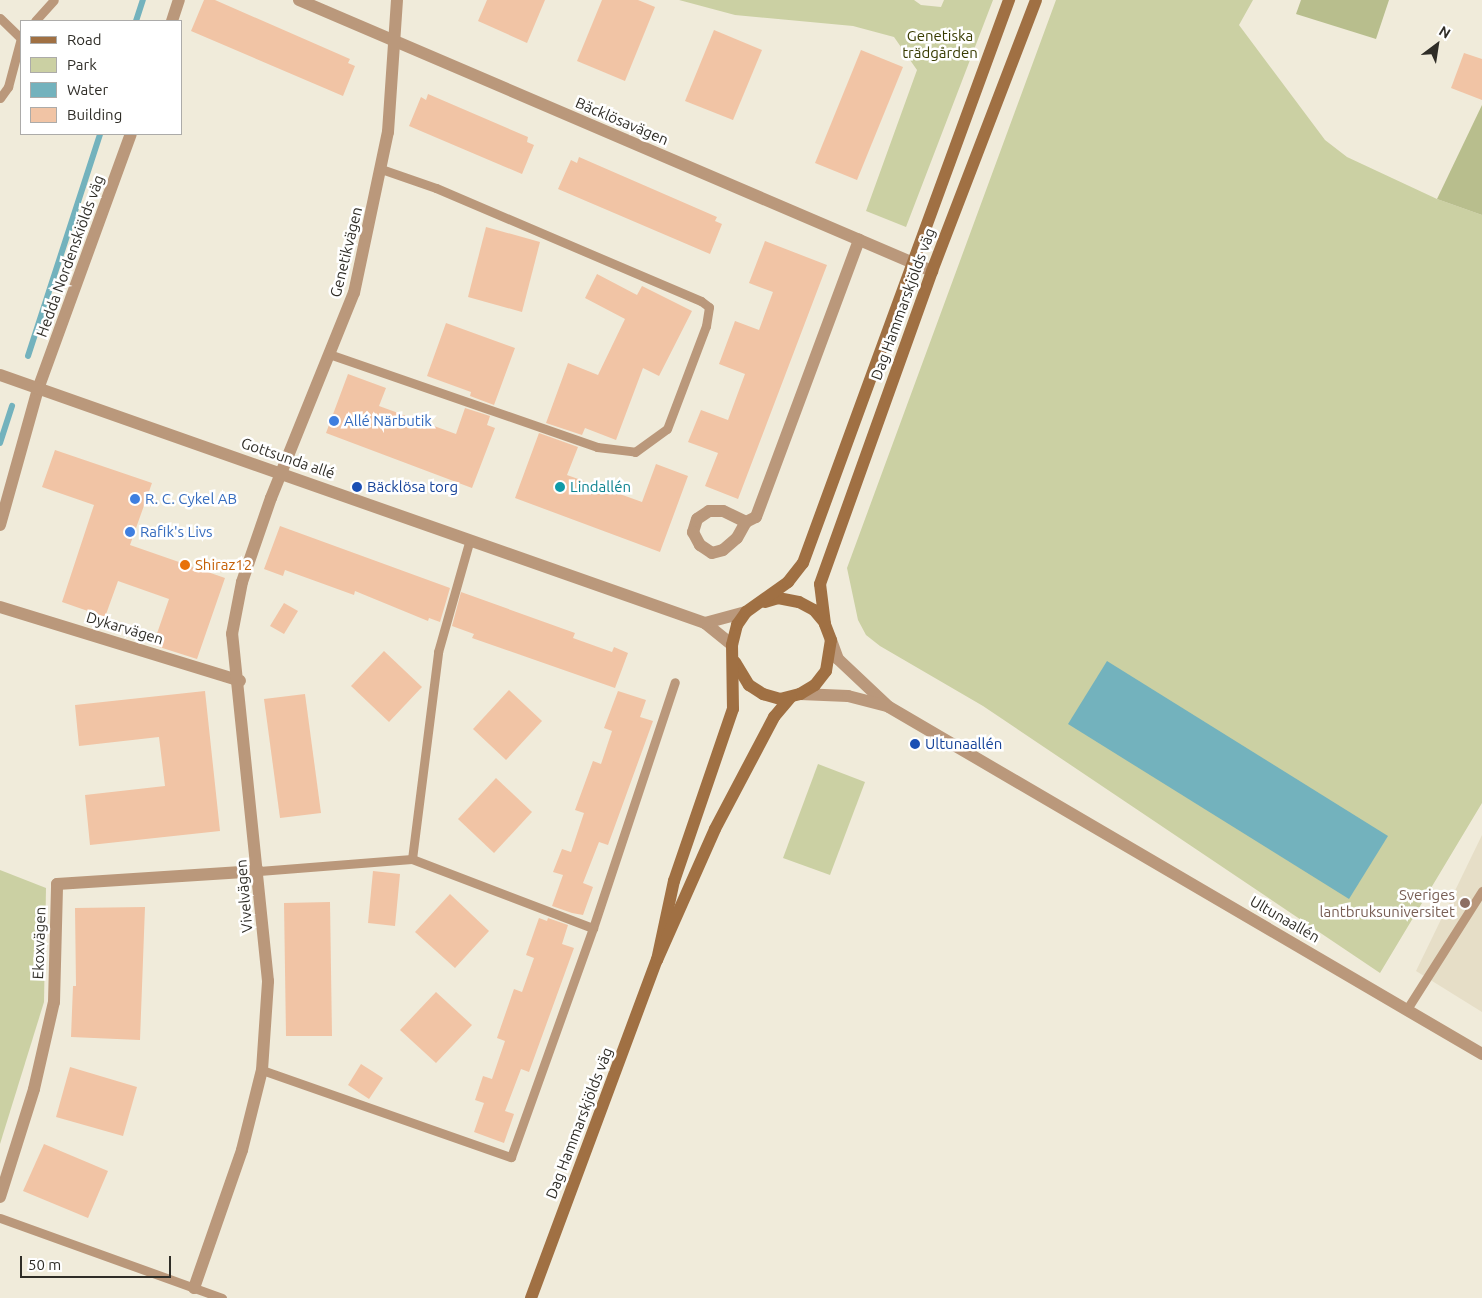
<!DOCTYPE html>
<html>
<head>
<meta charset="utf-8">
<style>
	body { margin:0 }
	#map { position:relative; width:1482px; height:1298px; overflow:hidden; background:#f0ebda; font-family:Ubuntu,sans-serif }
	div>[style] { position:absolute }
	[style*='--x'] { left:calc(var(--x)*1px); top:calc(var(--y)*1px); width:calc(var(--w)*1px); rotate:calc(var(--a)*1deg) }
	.built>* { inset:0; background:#e6dec7 }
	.green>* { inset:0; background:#cbd0a3 }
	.forest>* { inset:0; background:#b8be8d }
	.water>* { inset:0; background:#73b2bd }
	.stream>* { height:6px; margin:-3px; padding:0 3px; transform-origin:3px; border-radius:3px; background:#73b2bd }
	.building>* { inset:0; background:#f1c4a5 }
	.service>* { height:9px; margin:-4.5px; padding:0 4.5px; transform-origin:4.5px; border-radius:4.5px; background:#ba987b }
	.minor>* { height:12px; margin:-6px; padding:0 6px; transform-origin:6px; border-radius:6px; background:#ba987b }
	.tertiary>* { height:12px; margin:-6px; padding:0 6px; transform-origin:6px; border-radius:6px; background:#ba987b }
	.secondary>* { height:12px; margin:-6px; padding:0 6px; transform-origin:6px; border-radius:6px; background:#a07043 }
	.dots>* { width:14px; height:14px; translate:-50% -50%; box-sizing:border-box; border:2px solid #fff; border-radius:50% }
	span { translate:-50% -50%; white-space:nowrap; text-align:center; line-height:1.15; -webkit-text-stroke:5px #fff; paint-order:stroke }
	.park-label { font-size:15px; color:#383b00 }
	.street-label { font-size:15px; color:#2f2d27 }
	.shop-label { font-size:15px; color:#366cbe }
	.left { translate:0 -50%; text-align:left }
	.transit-label { font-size:15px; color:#164399 }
	.culture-label { font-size:15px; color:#0d838f }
	.food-label { font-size:15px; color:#c56008 }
	.education-label { font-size:15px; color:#785e54 }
	.right { translate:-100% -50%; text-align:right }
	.legend { position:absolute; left:20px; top:20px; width:162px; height:115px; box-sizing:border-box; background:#fff; border:1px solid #acaba9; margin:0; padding:6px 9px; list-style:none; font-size:15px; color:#2f2d27 }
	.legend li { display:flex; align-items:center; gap:10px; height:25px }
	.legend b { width:25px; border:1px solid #acaba9 }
	.north { position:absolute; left:1412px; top:20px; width:50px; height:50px; -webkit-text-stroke:4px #fff; paint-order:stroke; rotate:31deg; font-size:14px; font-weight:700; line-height:20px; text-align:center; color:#2f2d27 }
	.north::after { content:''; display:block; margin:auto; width:18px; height:22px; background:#2f2d27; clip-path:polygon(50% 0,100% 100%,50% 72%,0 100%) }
	.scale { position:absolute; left:20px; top:1256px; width:151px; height:22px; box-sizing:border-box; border:2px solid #2f2d27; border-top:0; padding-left:6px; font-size:15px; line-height:18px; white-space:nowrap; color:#2f2d27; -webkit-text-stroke:4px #fff; paint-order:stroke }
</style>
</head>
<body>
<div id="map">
	<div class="built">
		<div style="clip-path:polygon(1482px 835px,1482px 1012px,1416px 971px)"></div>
	</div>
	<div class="green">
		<div style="clip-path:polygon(679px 0,914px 0,921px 5px,941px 7px,944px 0,993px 0,906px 227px,866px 211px,917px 70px,894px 37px,853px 26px,735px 15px)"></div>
		<div style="clip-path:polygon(1056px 0,1253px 0,1239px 25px,1325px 140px,1347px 157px,1437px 199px,1482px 215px,1482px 803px,1380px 973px,983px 706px,880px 646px,866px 635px,858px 620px,847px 568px)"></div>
		<div style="clip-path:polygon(818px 764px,865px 782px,830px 875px,783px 858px)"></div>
		<div style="clip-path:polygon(0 870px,46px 888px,44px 1002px,0 1144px)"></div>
	</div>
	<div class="forest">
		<div style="clip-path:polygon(1301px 0,1389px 0,1376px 39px,1296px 14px)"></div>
		<div style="clip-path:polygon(1482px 105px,1482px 215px,1437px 199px)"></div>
	</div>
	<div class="water">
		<div style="clip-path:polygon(1107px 661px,1388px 836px,1349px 899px,1068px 724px)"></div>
	</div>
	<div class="stream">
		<div style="--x:136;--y:21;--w:22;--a:-72"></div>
		<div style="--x:28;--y:356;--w:233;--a:-72"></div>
		<div style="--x:0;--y:443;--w:39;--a:-72"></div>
	</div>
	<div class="building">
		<div style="clip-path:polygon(204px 0,215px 0,350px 59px,348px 63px,355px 66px,343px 96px,191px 31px)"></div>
		<div style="clip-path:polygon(487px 0,545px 0,527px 43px,478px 21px)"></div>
		<div style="clip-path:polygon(602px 0,638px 0,655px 7px,625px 81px,577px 61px)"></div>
		<div style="clip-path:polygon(714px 30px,762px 50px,733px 120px,685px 101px)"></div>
		<div style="clip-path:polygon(861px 50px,903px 67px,857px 180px,815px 163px)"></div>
		<div style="clip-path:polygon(1464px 53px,1482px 59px,1482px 100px,1451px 88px)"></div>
		<div style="clip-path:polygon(428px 94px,528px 137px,527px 142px,534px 145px,522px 174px,409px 126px,421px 97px,426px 100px)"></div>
		<div style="clip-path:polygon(579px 157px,717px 217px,715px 221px,722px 224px,710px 254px,558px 189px,571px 160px,577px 163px)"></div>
		<div style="clip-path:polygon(486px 227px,540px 242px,522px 312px,468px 297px)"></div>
		<div style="clip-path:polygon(765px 241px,827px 265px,738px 499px,705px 486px,718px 453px,688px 442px,701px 410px,728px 420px,745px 374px,719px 364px,735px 321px,759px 330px,773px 292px,749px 283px)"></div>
		<div style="clip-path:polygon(597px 274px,637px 295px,642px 286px,692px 311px,659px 376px,643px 368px,616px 440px,585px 428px,582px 435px,546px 423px,568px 363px,598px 375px,625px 319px,585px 298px)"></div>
		<div style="clip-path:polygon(446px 323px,515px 348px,494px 405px,470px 396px,471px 392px,427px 376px)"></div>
		<div style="clip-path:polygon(348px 374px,386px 388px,379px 406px,456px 434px,465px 408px,490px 416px,487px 425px,495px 428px,472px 488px,326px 433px)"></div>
		<div style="clip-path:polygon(539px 433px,578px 447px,567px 475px,642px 502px,656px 464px,688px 476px,660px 552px,515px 498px)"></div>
		<div style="clip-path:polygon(55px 450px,152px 483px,130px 545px,225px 578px,197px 659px,153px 645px,169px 599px,118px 581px,105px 617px,62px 602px,94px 505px,42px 487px)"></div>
		<div style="clip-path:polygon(280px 526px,450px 588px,440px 622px,429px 618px,428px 621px,355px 591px,354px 595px,285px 570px,283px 576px,264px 569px)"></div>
		<div style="clip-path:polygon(461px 592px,575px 633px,573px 638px,612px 652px,614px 647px,628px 653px,615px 688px,472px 638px,474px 634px,452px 626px)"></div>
		<div style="clip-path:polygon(284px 603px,298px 611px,284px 634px,270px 626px)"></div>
		<div style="clip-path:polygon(384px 651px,422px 687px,389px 722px,351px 686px)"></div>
		<div style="clip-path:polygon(509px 690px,542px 721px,506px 760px,473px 729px)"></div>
		<div style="clip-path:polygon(205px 691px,220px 831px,90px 845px,85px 795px,165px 786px,159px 737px,79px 746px,75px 705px)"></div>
		<div style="clip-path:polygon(618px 691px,646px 700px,640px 717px,653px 721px,608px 845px,599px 842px,583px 883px,593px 887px,583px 915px,572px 913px,552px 906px,563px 875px,553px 872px,562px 849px,571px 852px,584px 813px,575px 810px,593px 761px,601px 764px,612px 731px,604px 728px)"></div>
		<div style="clip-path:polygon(305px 694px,321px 813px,280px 818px,264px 699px)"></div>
		<div style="clip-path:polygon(496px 778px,532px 812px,494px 853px,458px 819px)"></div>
		<div style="clip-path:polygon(373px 871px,400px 874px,395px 926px,368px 923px)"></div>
		<div style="clip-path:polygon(450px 894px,489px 931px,455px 968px,415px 932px)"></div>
		<div style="clip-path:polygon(330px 902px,332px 1036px,286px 1036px,284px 903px)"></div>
		<div style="clip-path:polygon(145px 907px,140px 1040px,71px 1037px,73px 986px,76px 986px,75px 908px)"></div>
		<div style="clip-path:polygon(539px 918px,547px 921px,548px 918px,568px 925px,562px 944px,574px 948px,529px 1072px,521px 1069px,505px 1111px,514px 1114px,504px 1143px,474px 1132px,484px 1103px,475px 1100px,483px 1076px,492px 1079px,505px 1041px,497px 1038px,514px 989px,522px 992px,534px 958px,526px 955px)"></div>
		<div style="clip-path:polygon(436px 992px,472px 1025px,436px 1063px,400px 1030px)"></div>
		<div style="clip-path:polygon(361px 1064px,383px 1078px,369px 1099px,348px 1085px)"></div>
		<div style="clip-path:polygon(70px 1067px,137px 1087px,123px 1136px,56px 1117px)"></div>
		<div style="clip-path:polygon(44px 1144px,108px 1171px,88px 1218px,23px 1191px)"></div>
	</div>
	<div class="service">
		<div style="--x:0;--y:18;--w:29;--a:44"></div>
		<div style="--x:35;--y:21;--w:28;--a:-48"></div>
		<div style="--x:0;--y:98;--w:14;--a:-54"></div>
		<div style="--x:8;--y:87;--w:51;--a:-75.1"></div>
		<div style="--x:329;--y:354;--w:284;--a:19.1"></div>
		<div style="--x:597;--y:447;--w:38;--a:7"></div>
		<div style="--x:635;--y:452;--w:39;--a:-36"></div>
		<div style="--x:667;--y:429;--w:110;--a:-69.3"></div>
		<div style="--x:706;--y:326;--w:19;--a:-81"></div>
		<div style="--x:709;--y:307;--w:10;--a:-143"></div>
		<div style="--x:701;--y:301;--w:288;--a:-156.9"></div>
		<div style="--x:436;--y:188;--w:58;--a:-160.9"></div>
		<div style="--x:412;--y:859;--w:194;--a:20.9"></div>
		<div style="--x:593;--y:928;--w:259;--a:-71.6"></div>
		<div style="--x:259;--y:871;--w:153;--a:-4.5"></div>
		<div style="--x:412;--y:859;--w:209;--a:-82.8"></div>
		<div style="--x:438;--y:652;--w:117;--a:-74.2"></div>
		<div style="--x:1407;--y:1009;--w:140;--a:-57.6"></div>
		<div style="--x:262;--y:1070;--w:264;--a:19.3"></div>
		<div style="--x:511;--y:1157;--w:243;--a:-70.3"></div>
		<div style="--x:0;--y:1218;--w:236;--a:19.8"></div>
	</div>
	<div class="minor">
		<div style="--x:299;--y:0;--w:689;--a:23.18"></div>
		<div style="--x:172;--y:21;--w:22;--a:-72"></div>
		<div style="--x:746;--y:522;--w:25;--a:-154"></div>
		<div style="--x:723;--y:511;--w:14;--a:180"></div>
		<div style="--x:709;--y:511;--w:14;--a:146"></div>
		<div style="--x:697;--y:519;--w:14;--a:107"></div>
		<div style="--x:693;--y:532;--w:15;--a:62"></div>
		<div style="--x:700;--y:545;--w:14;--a:34"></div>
		<div style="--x:712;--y:553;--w:11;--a:-15"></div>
		<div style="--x:723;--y:550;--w:18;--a:-41"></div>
		<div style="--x:737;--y:538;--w:18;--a:-61"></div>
		<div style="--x:746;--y:522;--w:11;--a:-27"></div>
		<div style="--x:756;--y:517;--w:296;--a:-69.6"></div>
		<div style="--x:0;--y:525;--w:141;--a:-74.4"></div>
		<div style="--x:38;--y:389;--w:271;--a:-70"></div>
		<div style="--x:0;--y:607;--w:251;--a:17.1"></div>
		<div style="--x:831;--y:640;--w:20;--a:70"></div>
		<div style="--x:838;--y:659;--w:70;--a:43.3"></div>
		<div style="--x:889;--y:707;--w:687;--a:30.33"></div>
		<div style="--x:800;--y:694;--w:48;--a:2.4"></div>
		<div style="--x:848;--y:696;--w:40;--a:14.4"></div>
		<div style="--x:0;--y:1197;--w:113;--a:-72.5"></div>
		<div style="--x:34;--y:1089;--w:89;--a:-77.1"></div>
		<div style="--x:54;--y:1002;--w:118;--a:-88.5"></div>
		<div style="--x:57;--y:884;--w:202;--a:-3.7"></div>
		<div style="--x:194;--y:1288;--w:146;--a:-70.8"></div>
		<div style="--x:242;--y:1150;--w:82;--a:-76"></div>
		<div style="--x:262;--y:1070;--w:89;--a:-86.1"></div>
		<div style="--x:268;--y:981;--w:349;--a:-95.9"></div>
		<div style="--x:232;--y:634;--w:53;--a:-79.1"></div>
		<div style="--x:242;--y:582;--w:89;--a:-71"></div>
		<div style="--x:271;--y:498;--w:221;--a:-68"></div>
		<div style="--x:354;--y:293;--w:165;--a:-78.1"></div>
		<div style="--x:388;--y:132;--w:132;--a:-86.1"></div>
	</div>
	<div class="tertiary">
		<div style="--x:0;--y:375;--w:747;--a:19.38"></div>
		<div style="--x:705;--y:623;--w:35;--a:39"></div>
		<div style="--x:705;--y:623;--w:42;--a:-15"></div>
	</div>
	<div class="secondary">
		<div style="--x:765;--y:602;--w:14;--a:-17"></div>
		<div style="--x:778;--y:598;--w:21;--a:11"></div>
		<div style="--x:799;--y:602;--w:17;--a:28"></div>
		<div style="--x:814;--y:610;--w:16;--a:50"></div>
		<div style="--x:735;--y:662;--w:27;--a:59"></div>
		<div style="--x:749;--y:685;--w:17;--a:33"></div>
		<div style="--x:763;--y:694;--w:18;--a:16"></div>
		<div style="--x:780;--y:699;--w:21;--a:-14"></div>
		<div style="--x:800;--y:694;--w:17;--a:-31"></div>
		<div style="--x:815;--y:685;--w:18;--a:-52"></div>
		<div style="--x:826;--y:671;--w:31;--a:-81"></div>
		<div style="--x:831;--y:640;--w:17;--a:-111"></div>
		<div style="--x:825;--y:624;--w:40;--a:-97.1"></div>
		<div style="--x:820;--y:584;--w:332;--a:-70.3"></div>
		<div style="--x:932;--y:271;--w:290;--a:-69"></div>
		<div style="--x:657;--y:960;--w:81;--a:-77.9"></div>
		<div style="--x:674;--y:881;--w:182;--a:-71.1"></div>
		<div style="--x:733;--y:709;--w:64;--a:-90.9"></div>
		<div style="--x:732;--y:645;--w:21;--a:-76"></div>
		<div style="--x:737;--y:625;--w:16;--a:-55"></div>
		<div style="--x:746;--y:612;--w:52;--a:-35.5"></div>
		<div style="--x:788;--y:582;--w:24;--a:-52"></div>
		<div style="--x:803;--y:563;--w:600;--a:-69.9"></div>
		<div style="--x:531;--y:1298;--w:361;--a:-69.6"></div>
		<div style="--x:657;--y:960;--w:143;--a:-66.1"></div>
		<div style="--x:715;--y:829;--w:127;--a:-62.2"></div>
		<div style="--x:774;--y:717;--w:26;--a:-50"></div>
	</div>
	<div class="dots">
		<div style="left:334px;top:421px;background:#3f7fe0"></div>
		<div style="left:357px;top:487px;background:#1a4fb4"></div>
		<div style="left:560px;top:487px;background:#0f9aa8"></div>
		<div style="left:135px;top:499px;background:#3f7fe0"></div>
		<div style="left:130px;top:532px;background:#3f7fe0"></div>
		<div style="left:185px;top:565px;background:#e8710a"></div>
		<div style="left:915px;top:744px;background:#1a4fb4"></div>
		<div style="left:1465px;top:903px;background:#8d6e63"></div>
	</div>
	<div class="park-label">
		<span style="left:940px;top:44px">Genetiska<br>trädgården</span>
	</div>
	<div class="street-label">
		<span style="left:622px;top:121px;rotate:23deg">Bäcklösavägen</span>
		<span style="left:346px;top:252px;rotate:-76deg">Genetikvägen</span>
		<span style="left:70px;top:256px;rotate:-70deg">Hedda Nordenskiölds väg</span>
		<span style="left:903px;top:304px;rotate:-70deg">Dag Hammarskjölds väg</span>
		<span style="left:288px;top:458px;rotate:19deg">Gottsunda allé</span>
		<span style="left:125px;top:628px;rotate:17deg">Dykarvägen</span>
		<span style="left:244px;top:896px;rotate:-95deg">Vivelvägen</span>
		<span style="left:1285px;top:919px;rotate:30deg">Ultunaallén</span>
		<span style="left:39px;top:943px;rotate:-88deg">Ekoxvägen</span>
		<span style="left:579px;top:1123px;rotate:-69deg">Dag Hammarskjölds väg</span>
	</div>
	<div class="shop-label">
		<span class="left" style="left:344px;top:421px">Allé Närbutik</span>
		<span class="left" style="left:145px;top:499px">R. C. Cykel AB</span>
		<span class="left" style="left:140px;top:532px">Rafik's Livs</span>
	</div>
	<div class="transit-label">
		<span class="left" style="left:367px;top:487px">Bäcklösa torg</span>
		<span class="left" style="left:925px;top:744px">Ultunaallén</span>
	</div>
	<div class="culture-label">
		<span class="left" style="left:570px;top:487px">Lindallén</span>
	</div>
	<div class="food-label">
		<span class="left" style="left:195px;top:565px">Shiraz12</span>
	</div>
	<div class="education-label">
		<span class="right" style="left:1455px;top:903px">Sveriges<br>lantbruksuniversitet</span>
	</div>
	<ul class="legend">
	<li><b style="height:6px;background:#a07043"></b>Road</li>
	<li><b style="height:14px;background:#cbd0a3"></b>Park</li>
	<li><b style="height:14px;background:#73b2bd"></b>Water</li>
	<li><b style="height:14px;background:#f1c4a5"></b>Building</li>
	</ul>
	<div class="north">N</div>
	<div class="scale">50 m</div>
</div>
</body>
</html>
